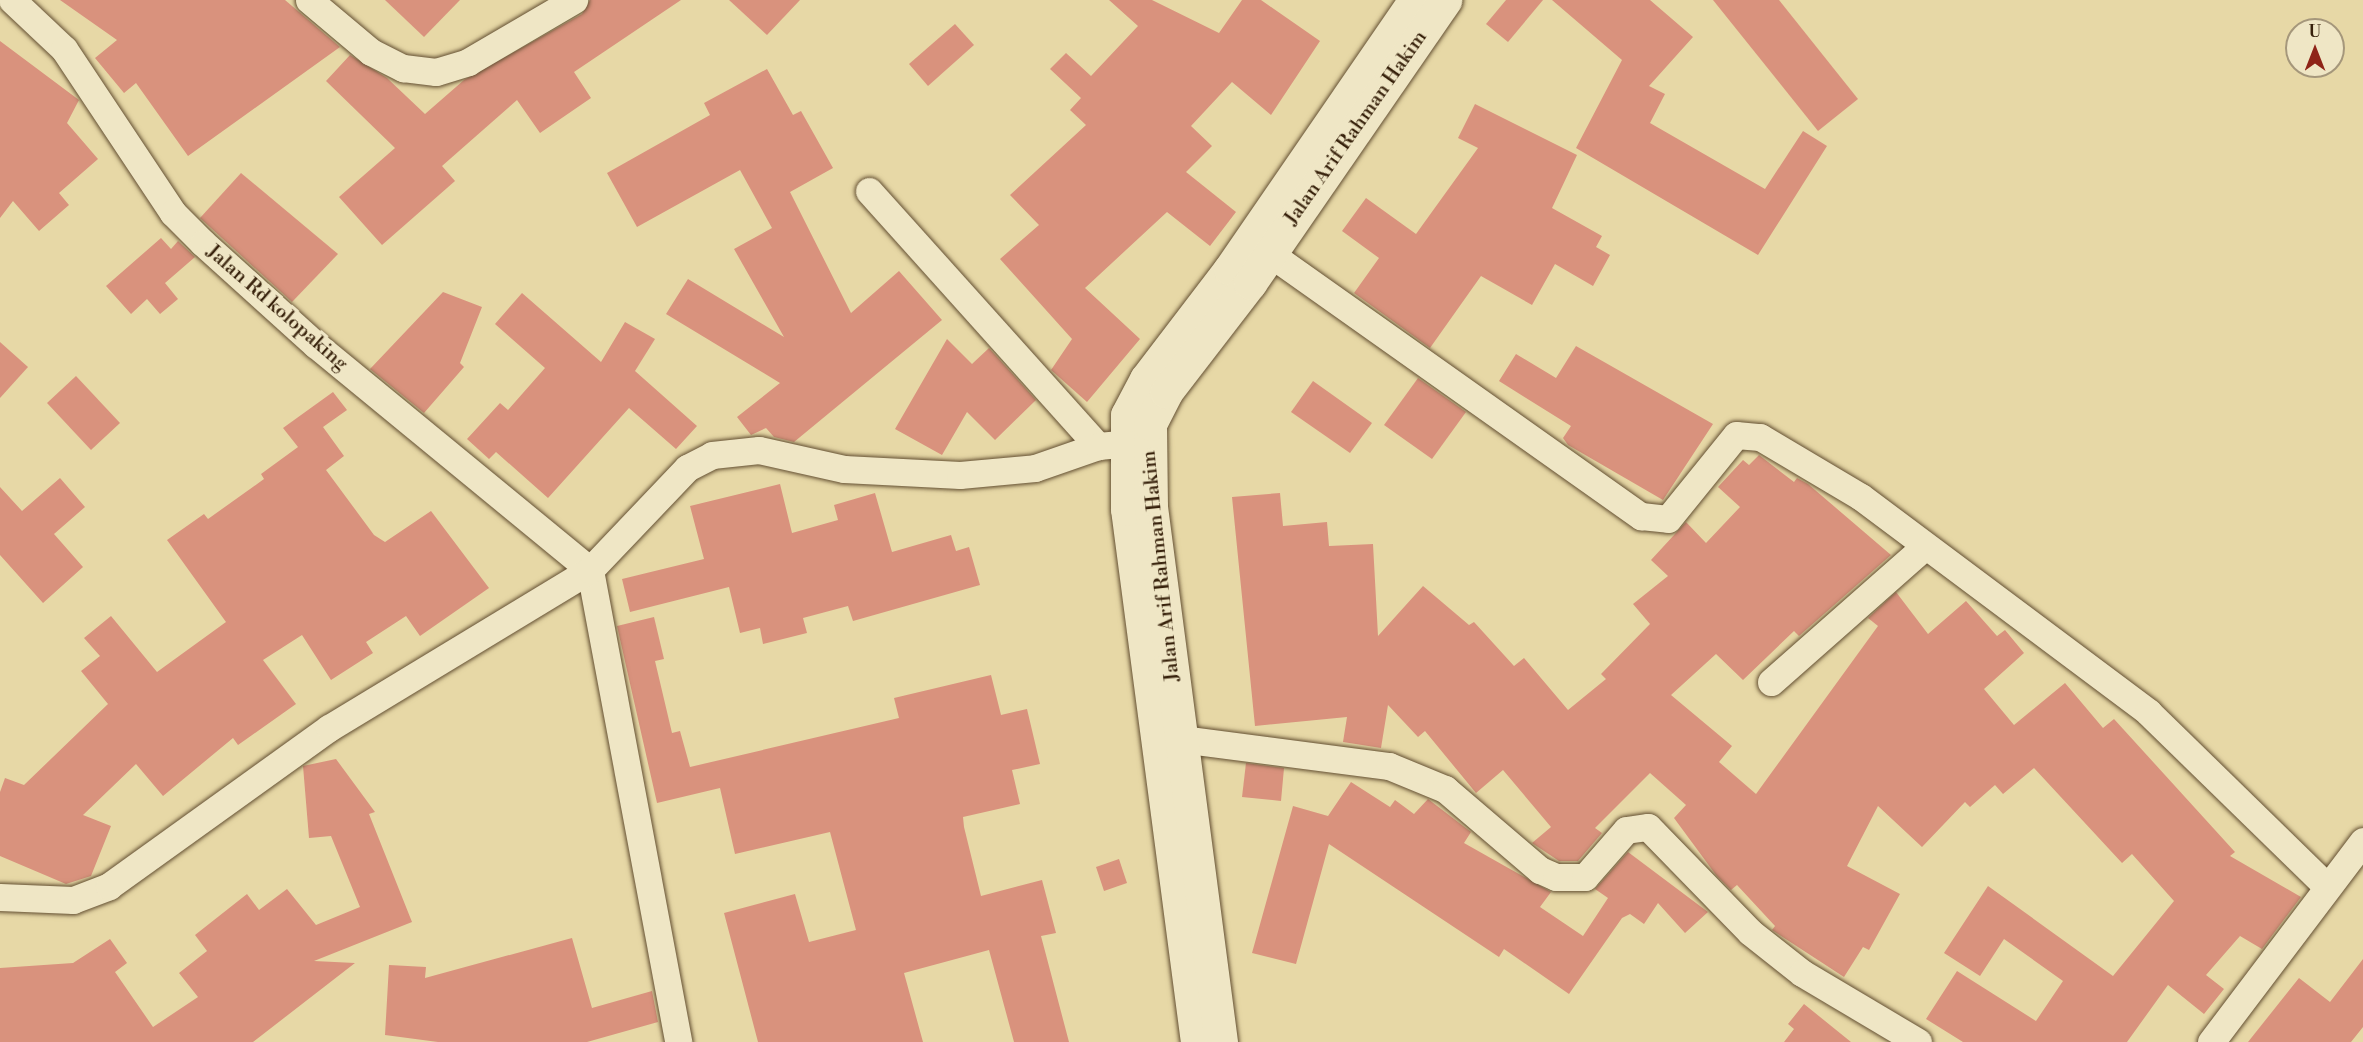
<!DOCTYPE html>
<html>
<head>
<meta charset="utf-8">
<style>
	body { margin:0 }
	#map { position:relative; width:2363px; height:1042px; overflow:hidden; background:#e7d8a6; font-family:"Libre Bodoni",serif }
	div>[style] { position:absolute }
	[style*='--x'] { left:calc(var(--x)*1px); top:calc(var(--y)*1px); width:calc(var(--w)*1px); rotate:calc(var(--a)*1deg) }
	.building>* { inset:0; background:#d9927d }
	.roads { filter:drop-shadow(0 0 2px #634f32) drop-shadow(0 0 2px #634f32) }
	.street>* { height:27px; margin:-13.5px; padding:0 13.5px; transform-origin:13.5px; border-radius:13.5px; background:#efe6c5 }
	.secondary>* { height:33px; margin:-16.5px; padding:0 16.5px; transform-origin:16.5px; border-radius:16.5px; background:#efe6c5 }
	span { translate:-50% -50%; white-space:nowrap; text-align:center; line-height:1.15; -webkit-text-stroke:6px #efe6c5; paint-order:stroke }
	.street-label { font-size:20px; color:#37210b }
	.north { position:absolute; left:2285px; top:18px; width:60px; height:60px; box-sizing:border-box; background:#efe6c5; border:2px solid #a5977b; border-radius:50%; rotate:0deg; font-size:16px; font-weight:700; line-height:24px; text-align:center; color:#37210b }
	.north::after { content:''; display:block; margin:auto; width:21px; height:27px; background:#8f2418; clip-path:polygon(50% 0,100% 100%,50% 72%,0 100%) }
</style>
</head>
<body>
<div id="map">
	<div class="building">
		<div style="clip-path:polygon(60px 0,285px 0,340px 47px,188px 156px,136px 83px,124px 93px,95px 58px,117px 40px)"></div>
		<div style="clip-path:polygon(385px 0,460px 0,424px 37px)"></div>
		<div style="clip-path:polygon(590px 0,681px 0,574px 72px,591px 98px,540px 133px,517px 100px,442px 166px,455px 181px,382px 245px,339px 197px,395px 148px,326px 81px,350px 55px,387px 78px,425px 114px,464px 80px,582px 14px)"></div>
		<div style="clip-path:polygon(729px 0,800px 0,767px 35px)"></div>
		<div style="clip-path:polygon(1109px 0,1152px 0,1219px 33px,1242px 0,1261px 0,1320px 41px,1271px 115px,1232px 82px,1191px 126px,1212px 146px,1186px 172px,1236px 212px,1210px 246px,1167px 212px,1085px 288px,1140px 339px,1087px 402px,1051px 370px,1072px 339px,1000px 259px,1039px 225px,1010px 195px,1086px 125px,1070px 110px,1081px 98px,1050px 69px,1066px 53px,1091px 76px,1138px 26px)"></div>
		<div style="clip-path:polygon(1506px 0,1543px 0,1508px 42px,1486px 24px)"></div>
		<div style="clip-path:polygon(1552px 0,1650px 0,1693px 37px,1649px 86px,1665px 94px,1650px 123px,1765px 189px,1803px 131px,1827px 146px,1758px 255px,1576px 148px,1622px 60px)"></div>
		<div style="clip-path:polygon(1713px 0,1779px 0,1858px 99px,1818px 131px)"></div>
		<div style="clip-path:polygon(955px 24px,974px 45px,928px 86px,909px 64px)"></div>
		<div style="clip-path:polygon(0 41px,79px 100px,67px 123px,98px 159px,59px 193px,69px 205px,39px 231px,13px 201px,0 218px)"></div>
		<div style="clip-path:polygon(767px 69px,793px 115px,801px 111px,833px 168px,790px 192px,851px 313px,899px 271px,942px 320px,794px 442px,774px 437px,766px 428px,751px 435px,737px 417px,780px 383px,666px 314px,688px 279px,784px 337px,734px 249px,772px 228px,740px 170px,637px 227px,607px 173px,710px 115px,704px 103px)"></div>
		<div style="clip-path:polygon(1475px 104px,1577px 155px,1552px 208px,1602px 236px,1596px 247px,1610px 255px,1593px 286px,1555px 264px,1532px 305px,1481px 276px,1430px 348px,1354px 293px,1379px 258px,1342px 231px,1366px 198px,1416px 234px,1478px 148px,1458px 138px)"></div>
		<div style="clip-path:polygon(241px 173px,338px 254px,292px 302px,200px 218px)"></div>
		<div style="clip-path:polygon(161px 238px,171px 249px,178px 241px,195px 257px,165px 283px,178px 299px,160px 314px,147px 299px,131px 314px,106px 286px)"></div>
		<div style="clip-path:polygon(443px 292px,482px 307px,460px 363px,464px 367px,424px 413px,370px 369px)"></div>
		<div style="clip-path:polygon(522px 293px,601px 362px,625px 322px,655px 339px,635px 371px,697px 426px,676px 449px,629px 408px,548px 498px,496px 452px,489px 459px,467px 439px,500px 403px,508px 410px,545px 368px,495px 324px)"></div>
		<div style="clip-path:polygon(947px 339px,972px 364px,989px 348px,1036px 400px,995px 440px,967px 412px,942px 455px,895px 429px)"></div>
		<div style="clip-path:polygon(0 342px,28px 367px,0 398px)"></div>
		<div style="clip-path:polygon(1576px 346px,1713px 424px,1663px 500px,1568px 445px,1563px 438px,1571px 426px,1499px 381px,1516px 354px,1556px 378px)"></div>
		<div style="clip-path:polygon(76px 376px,120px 423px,91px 450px,47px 403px)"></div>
		<div style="clip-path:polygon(1418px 378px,1466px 412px,1432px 459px,1384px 425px)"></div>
		<div style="clip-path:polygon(1313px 381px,1372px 423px,1350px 453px,1291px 412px)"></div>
		<div style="clip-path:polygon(333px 392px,347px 410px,323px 427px,344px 456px,326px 470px,374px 535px,385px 542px,431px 511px,489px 588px,420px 636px,406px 616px,366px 642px,373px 653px,331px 680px,302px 635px,263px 660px,296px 704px,238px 745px,233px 738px,163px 796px,136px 764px,83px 815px,111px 826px,91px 876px,66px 884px,0 856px,0 792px,5px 778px,24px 785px,108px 704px,81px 671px,100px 656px,84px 638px,111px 616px,157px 672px,226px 622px,167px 540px,204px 514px,208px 519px,264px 479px,261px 474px,298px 447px,283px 428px)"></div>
		<div style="clip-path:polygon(1759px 455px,1794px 482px,1797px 478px,1808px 484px,1891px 555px,1799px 636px,1794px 631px,1743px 680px,1716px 654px,1671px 695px,1732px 746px,1719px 762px,1756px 794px,1878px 626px,1868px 618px,1896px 592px,1928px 634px,1966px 601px,1997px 636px,2005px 630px,2024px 653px,1984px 689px,2014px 725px,2065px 683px,2103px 728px,2114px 719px,2235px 852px,2230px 856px,2301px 897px,2262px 949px,2240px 936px,2206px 975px,2224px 989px,2204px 1014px,2168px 985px,2127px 1042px,1963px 1042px,1926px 1019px,1957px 971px,2036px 1021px,2063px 981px,2004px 939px,1980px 976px,1944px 953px,1988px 886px,2113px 976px,2174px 901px,2132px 854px,2122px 863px,2034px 768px,2003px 794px,1995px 785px,1970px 807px,1965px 802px,1922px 847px,1878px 806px,1847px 866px,1900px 894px,1869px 950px,1863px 947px,1844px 977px,1772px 930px,1775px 926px,1737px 885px,1731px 890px,1716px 875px,1674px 818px,1686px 805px,1650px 773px,1595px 828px,1602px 833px,1578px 861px,1559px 861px,1532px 843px,1551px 827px,1503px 770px,1476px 793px,1425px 731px,1418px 737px,1388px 705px,1381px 748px,1343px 742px,1347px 717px,1255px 726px,1232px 497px,1280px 493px,1283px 526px,1327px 522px,1329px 546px,1373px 544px,1378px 636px,1423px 586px,1469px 625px,1474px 622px,1514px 666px,1524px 658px,1568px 710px,1606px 679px,1601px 674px,1650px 624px,1633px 604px,1668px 576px,1651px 560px,1686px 522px,1706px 543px,1740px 507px,1718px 487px,1743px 460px,1749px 465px)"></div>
		<div style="clip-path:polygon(60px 478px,85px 507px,54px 534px,83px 567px,43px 603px,0 555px,0 487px,22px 511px)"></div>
		<div style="clip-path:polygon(780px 484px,792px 533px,838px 520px,834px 505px,875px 493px,892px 552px,951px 535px,956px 551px,969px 547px,980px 585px,853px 621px,848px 606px,803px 618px,807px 633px,763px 644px,760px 628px,740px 633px,729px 587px,630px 612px,622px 579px,704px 559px,690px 506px)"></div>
		<div style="clip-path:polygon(654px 617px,664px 659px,655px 661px,672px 733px,680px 731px,690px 767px,899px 718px,894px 698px,991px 675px,1001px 715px,1027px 709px,1040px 764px,1012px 770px,1020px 804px,963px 817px,964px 827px,981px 896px,1042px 880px,1056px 933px,1041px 936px,1069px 1042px,1014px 1042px,989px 950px,904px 973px,923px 1042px,758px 1042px,724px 913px,795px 894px,809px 942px,856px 930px,830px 832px,735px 854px,720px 788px,657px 803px,617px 626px)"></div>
		<div style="clip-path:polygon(336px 759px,375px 812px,369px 814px,412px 922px,314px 961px,355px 963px,253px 1042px,0 1042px,0 968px,73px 963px,110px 939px,127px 963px,115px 972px,153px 1027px,198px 997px,179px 973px,207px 951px,195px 935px,247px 894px,259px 910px,287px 889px,316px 925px,360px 907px,331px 836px,309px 838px,303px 766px)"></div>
		<div style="clip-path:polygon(1246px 763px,1284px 768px,1281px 801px,1242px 797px)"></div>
		<div style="clip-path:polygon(1351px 782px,1390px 807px,1395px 800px,1414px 814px,1428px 799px,1471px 832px,1464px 843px,1551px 892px,1540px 907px,1583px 936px,1608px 898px,1595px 889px,1628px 852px,1708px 912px,1685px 933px,1658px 903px,1644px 924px,1630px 914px,1622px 918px,1569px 994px,1504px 949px,1499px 957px,1329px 844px,1296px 964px,1252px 953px,1293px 806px,1328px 816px)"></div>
		<div style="clip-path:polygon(1119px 859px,1127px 883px,1104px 891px,1096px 867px)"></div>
		<div style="clip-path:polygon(572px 938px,592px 1008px,652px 991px,658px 1022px,587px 1042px,438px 1042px,385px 1035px,389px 965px,426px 967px,425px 978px)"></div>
		<div style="clip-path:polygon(2363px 959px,2363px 1027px,2351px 1042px,2248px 1042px,2299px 978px,2330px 1002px)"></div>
		<div style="clip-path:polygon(1804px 1004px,1851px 1042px,1784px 1042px,1794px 1029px,1788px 1024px)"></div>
	</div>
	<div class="roads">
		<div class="street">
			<div style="--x:12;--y:0;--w:71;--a:43.3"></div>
			<div style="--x:64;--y:49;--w:197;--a:56.4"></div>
			<div style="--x:173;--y:213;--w:42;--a:45"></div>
			<div style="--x:203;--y:243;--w:152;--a:42.1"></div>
			<div style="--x:316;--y:345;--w:355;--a:39.4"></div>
			<div style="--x:590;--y:570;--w:480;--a:79.4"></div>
			<div style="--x:309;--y:0;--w:81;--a:40"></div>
			<div style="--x:371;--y:52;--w:36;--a:27"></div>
			<div style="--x:403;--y:68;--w:33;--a:7"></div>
			<div style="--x:436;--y:72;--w:34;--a:-17"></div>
			<div style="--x:468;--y:62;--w:123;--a:-30.3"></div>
			<div style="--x:869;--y:191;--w:343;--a:48.1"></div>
			<div style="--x:1269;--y:253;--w:456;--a:35.3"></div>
			<div style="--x:1641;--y:516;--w:27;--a:6"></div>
			<div style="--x:1668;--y:519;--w:108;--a:-51"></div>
			<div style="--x:1736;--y:435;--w:24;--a:5"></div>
			<div style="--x:1760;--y:437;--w:117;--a:30.7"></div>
			<div style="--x:1861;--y:497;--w:359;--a:36.8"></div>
			<div style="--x:2148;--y:712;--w:249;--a:44.3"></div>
			<div style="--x:1771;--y:682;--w:205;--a:-41.4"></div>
			<div style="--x:1181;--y:739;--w:210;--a:7.4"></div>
			<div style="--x:1389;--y:766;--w:61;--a:22.3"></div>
			<div style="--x:1445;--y:789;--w:125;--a:40.5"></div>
			<div style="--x:1540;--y:870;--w:17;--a:24"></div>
			<div style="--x:1556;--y:877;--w:29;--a:0"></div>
			<div style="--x:1585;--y:877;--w:62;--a:-48.9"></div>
			<div style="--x:1626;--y:830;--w:22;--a:-8"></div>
			<div style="--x:1648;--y:827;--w:146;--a:45.8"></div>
			<div style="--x:1750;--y:932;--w:66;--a:38.3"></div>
			<div style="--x:1802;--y:973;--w:135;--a:30.7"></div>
			<div style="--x:0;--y:897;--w:73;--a:2.4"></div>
			<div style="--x:73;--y:900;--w:39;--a:-21"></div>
			<div style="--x:109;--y:886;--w:271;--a:-35.7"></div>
			<div style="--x:329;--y:728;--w:305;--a:-31.2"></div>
			<div style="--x:590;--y:570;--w:141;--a:-46.4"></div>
			<div style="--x:687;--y:468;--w:28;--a:-27"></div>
			<div style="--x:712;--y:455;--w:47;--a:-6.1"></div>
			<div style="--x:759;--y:450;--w:87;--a:12.6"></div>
			<div style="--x:844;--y:469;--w:116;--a:3"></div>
			<div style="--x:960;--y:475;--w:75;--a:-5.3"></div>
			<div style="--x:1035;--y:468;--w:67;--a:-19.2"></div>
			<div style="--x:1098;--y:446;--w:25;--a:-5"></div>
			<div style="--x:2211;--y:1042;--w:252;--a:-52.9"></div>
		</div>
		<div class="secondary">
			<div style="--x:1197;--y:1042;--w:538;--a:-97.48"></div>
			<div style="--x:1127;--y:509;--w:94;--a:-90"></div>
			<div style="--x:1127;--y:415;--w:41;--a:-62.2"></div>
			<div style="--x:1146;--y:379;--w:138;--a:-52.6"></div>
			<div style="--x:1230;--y:269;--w:326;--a:-55.5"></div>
			<div style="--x:1221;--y:1042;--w:540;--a:-97.45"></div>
			<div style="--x:1151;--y:507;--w:83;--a:-90.7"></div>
			<div style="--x:1150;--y:424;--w:36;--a:-63"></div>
			<div style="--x:1166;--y:392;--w:138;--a:-52.4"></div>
			<div style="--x:1250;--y:283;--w:344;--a:-55.4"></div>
		</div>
	</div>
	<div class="street-label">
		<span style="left:1356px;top:128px;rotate:-55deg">Jalan Arif Rahman Hakim</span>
		<span style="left:277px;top:308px;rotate:41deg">Jalan Rd kolopaking</span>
		<span style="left:1161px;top:566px;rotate:-96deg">Jalan Arif Rahman Hakim</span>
	</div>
	<div class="north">U</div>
</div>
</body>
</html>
